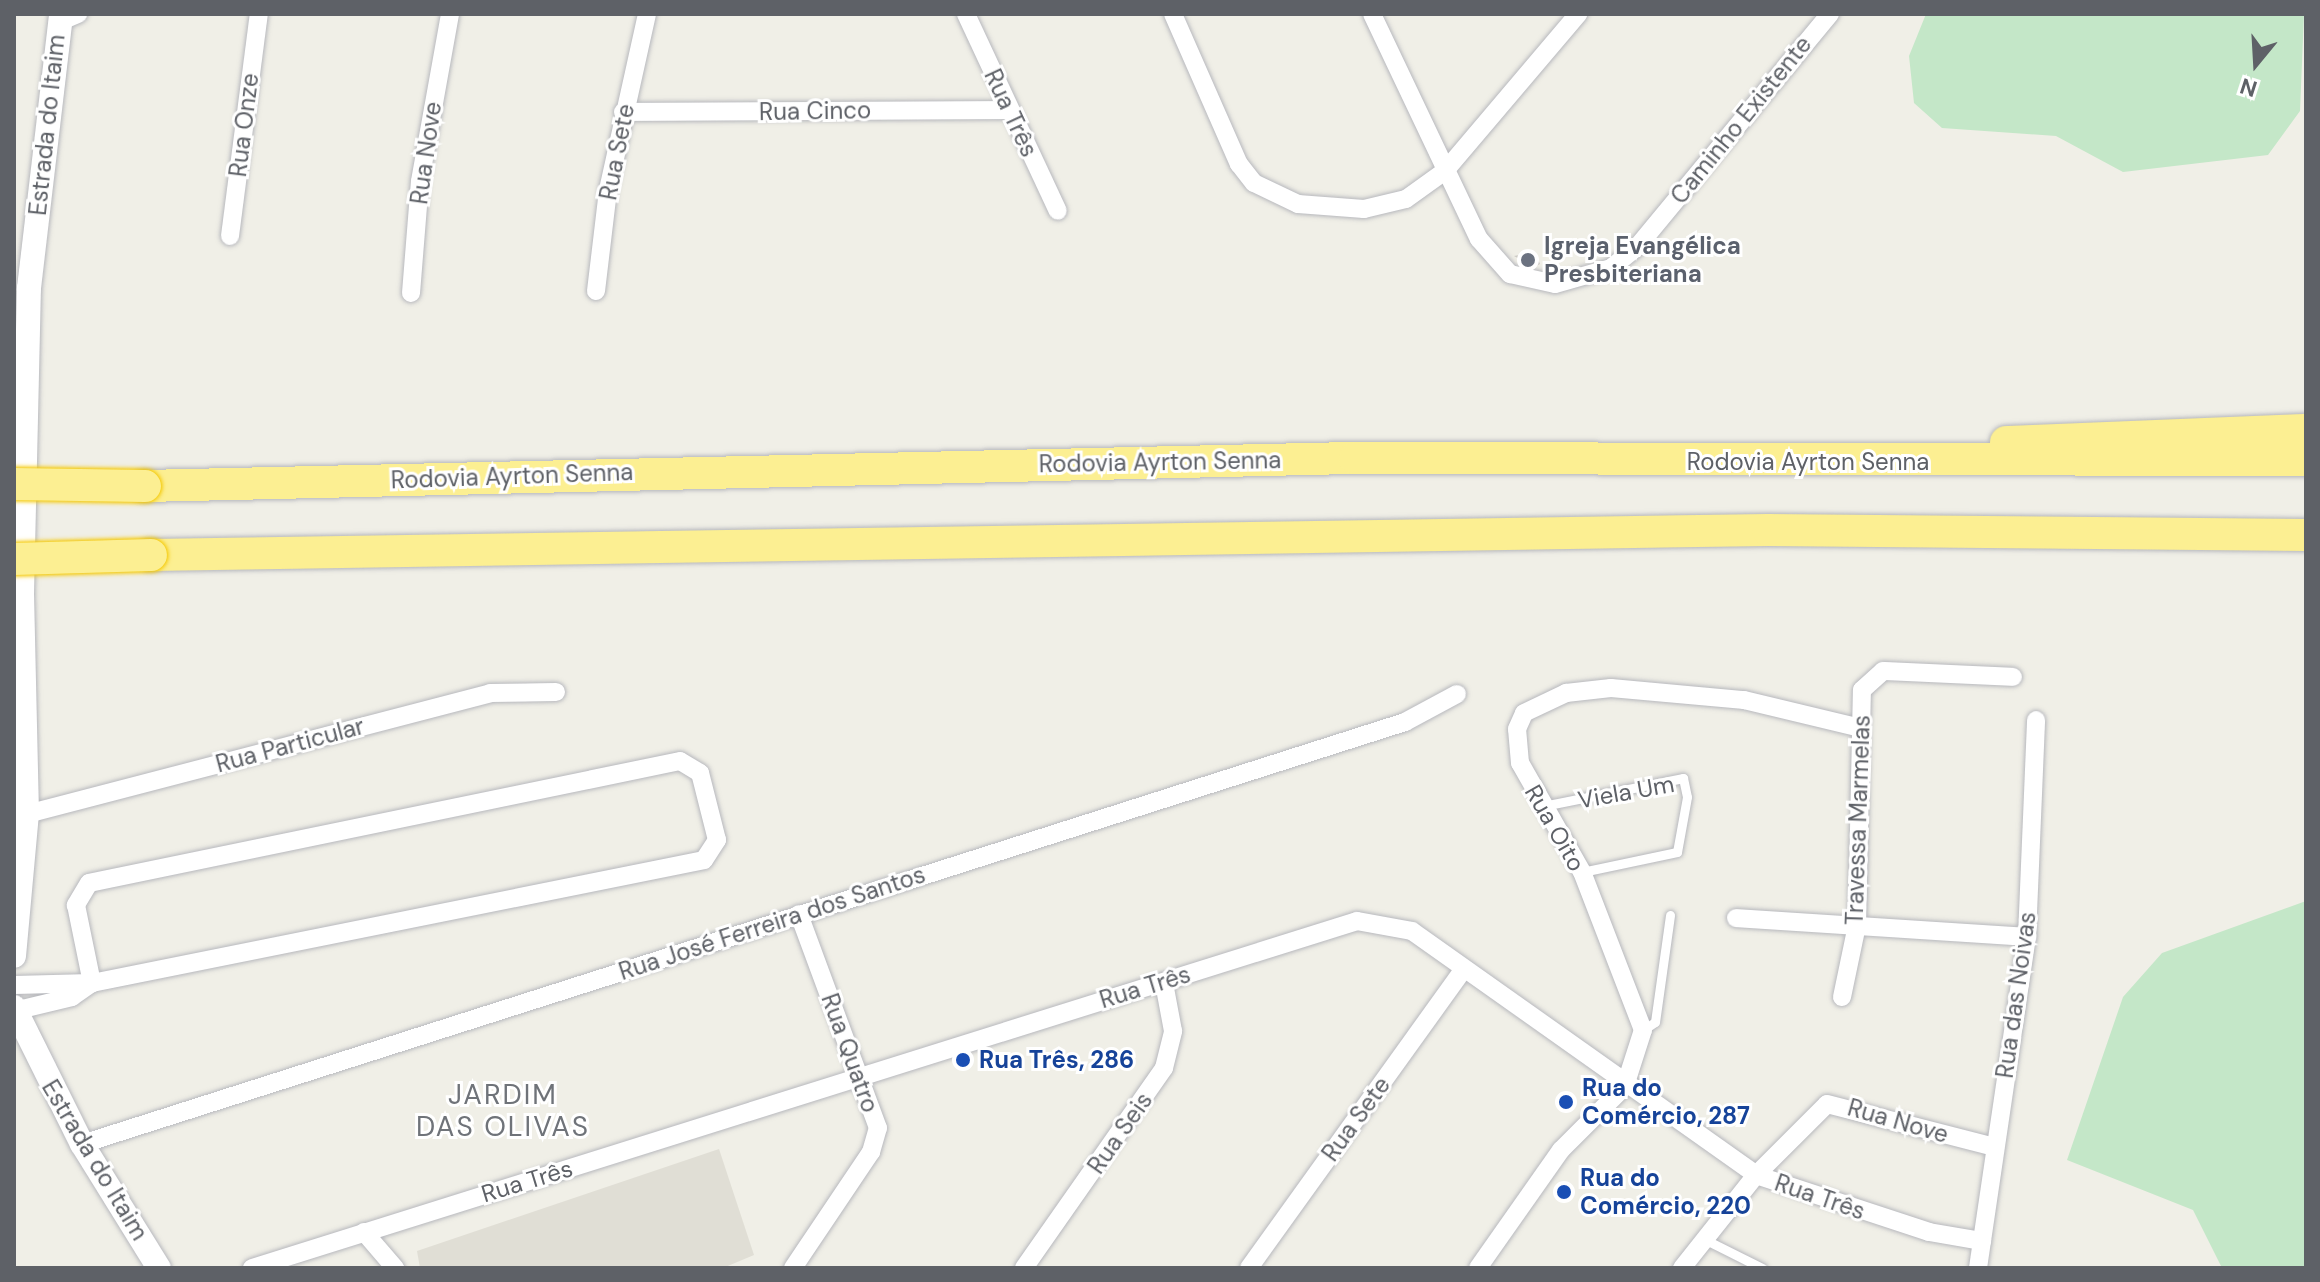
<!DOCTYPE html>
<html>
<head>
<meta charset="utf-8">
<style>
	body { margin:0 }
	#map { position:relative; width:2320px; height:1282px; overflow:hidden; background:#f0efe7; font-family:"DM Sans",sans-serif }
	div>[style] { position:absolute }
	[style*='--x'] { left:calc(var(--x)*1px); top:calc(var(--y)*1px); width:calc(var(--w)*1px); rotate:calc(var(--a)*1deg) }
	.education>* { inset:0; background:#e0ded5 }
	.green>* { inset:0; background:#c4e7c8 }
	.building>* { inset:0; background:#ccc9c4 }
	.roads { filter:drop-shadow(0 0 2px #b7b8bd) drop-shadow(0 0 2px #b7b8bd) }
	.lane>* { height:9px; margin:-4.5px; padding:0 4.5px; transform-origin:4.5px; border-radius:4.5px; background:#fff }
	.street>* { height:18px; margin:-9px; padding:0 9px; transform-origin:9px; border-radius:9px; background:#fff }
	.secondary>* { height:24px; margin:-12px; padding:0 12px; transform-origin:12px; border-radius:12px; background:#fff }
	.highway>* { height:32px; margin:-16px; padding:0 16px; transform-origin:16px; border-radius:16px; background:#fcef92 }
	.bridges { filter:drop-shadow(0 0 2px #f4c803) drop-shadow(0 0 2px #f4c803) }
	.highway-bridge>* { height:32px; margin:-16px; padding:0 16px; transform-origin:16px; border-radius:16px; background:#fcef92 }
	.dots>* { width:22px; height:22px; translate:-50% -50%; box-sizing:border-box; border:4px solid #fff; border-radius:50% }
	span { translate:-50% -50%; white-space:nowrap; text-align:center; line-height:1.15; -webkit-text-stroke:6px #fff; paint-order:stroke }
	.street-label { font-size:24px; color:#5e6167 }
	.worship-label { font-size:24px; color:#5b616d; font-weight:700 }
	.left { translate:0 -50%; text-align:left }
	.transit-label { font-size:24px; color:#164399; font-weight:700 }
	.quarter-label { font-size:28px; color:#6f7379; letter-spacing:2px }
	.frame { position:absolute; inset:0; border:16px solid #5e6167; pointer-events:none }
	.north { position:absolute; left:2216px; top:24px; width:80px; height:80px; -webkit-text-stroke:6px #fff; paint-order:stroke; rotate:198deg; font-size:22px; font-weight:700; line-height:32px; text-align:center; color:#5e6167 }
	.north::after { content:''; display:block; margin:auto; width:28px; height:36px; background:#5e6167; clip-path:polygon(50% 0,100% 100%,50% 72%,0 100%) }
</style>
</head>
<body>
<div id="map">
	<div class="education">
		<div style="clip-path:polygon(719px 1149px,754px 1255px,723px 1268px,420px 1268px,417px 1251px)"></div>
	</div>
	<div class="green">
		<div style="clip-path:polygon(1926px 14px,2304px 14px,2300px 111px,2268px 155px,2123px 172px,2056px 136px,1942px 128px,1914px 103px,1909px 56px)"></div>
		<div style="clip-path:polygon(2306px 901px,2306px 1268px,2222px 1268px,2193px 1210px,2067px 1160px,2123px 997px,2162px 953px)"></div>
	</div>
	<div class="building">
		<div style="clip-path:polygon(1535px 252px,1540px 264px,1534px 267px,1514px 256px)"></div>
	</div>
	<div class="roads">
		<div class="lane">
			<div style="--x:1543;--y:806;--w:143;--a:-11.3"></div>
			<div style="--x:1683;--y:778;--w:19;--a:78"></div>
			<div style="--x:1687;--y:797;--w:56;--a:100.3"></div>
			<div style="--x:1677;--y:852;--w:97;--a:168.1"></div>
			<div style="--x:1643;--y:1030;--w:14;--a:-34"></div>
			<div style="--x:1655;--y:1022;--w:108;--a:-82"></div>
			<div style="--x:1704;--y:1239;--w:65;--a:26.6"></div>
		</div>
		<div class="street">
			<div style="--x:966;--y:14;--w:217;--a:65"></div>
			<div style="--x:1173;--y:14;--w:164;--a:66.3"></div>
			<div style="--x:1239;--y:164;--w:24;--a:52"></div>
			<div style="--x:1254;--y:183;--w:49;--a:25.5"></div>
			<div style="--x:1298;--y:204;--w:66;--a:4.3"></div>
			<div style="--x:1364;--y:209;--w:43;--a:-13.4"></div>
			<div style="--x:1406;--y:199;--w:48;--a:-35.7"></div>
			<div style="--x:1445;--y:171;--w:206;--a:-49.7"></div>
			<div style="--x:1372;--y:14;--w:249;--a:64.6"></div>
			<div style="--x:1479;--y:239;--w:47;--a:48.5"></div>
			<div style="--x:1510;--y:274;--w:46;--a:12.5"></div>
			<div style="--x:1555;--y:284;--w:58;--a:-15.9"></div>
			<div style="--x:1611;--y:268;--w:35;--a:-39"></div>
			<div style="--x:1638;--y:246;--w:301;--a:-50.4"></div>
			<div style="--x:59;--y:22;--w:21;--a:-23"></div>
			<div style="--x:623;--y:112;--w:384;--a:-0.3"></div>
			<div style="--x:230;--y:236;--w:224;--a:-82.6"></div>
			<div style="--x:596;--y:291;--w:102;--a:-83.2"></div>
			<div style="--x:608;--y:190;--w:180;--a:-77.5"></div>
			<div style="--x:411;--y:293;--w:112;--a:-85.4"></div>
			<div style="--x:420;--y:181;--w:170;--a:-79.8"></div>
			<div style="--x:27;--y:814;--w:479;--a:-14.6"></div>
			<div style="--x:490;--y:693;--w:66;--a:-0.9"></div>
			<div style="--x:1736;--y:918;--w:292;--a:3.7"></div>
			<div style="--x:14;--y:985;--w:78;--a:-1.5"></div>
			<div style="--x:92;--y:983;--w:624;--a:-11.36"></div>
			<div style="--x:704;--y:860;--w:24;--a:-57"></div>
			<div style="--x:717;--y:840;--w:69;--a:-104.2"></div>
			<div style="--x:700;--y:773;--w:23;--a:-149"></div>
			<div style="--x:680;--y:761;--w:603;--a:168.34"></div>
			<div style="--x:89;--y:883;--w:26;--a:121"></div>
			<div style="--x:76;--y:905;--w:80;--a:78.4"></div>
			<div style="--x:1842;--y:997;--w:74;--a:-78.2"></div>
			<div style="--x:1857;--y:925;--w:235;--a:-88.8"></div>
			<div style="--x:1862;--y:690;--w:28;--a:-42"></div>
			<div style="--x:1883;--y:671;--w:130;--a:2.6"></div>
			<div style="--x:14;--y:1011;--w:60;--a:-13.6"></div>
			<div style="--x:72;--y:997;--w:24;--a:-35"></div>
			<div style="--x:82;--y:1144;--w:1389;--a:-17.69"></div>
			<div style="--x:1405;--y:722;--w:59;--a:-28.3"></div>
			<div style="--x:364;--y:1232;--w:48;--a:49.3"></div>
			<div style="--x:252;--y:1268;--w:1158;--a:-17.43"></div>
			<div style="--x:1357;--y:921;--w:56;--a:10.3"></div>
			<div style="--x:1412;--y:931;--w:422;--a:35.3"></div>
			<div style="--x:1756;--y:1175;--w:182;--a:18.2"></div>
			<div style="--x:1929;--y:1232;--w:54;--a:9.6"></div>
			<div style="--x:793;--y:1268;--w:140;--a:-56.1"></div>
			<div style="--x:871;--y:1152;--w:25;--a:-74"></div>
			<div style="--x:878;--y:1128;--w:228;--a:-110.3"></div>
			<div style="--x:1024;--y:1268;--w:244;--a:-55"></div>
			<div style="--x:1164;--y:1068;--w:38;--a:-76"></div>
			<div style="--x:1173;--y:1031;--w:49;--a:-100.6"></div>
			<div style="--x:1249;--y:1268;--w:368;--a:-54.3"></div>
			<div style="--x:1478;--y:1268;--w:144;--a:-54.9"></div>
			<div style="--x:1561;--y:1150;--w:91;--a:-45"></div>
			<div style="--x:1625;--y:1086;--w:59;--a:-72.2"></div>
			<div style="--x:1643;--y:1030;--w:169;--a:-111.1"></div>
			<div style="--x:1582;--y:872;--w:125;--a:-119.6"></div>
			<div style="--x:1520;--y:763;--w:34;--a:-95"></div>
			<div style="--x:1517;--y:729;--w:17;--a:-66"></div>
			<div style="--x:1524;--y:713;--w:47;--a:-25.5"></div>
			<div style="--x:1566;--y:693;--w:45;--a:-6.3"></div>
			<div style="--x:1611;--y:688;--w:134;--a:5.2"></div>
			<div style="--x:1744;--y:700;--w:120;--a:13.5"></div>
			<div style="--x:1682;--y:1268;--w:119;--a:-51.5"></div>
			<div style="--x:1756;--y:1175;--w:100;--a:-45"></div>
			<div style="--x:1827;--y:1104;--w:172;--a:14.4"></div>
			<div style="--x:1978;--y:1268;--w:335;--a:-81.6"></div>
			<div style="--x:2027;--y:937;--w:217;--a:-87.6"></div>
		</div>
		<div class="secondary">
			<div style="--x:14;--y:956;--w:143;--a:-84.8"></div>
			<div style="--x:27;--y:814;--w:220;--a:-91.3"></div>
			<div style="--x:22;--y:594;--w:306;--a:-88.7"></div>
			<div style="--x:29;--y:288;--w:276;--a:-83.3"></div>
			<div style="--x:14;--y:1007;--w:153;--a:63.6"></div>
			<div style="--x:82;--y:1144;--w:146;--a:58.2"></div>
		</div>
		<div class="highway">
			<div style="--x:2006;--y:442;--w:300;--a:-2.3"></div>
			<div style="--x:145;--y:486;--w:1210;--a:-1.33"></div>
			<div style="--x:1355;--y:458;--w:951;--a:0.12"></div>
			<div style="--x:151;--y:555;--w:1617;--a:-0.89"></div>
			<div style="--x:1768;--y:530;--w:538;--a:0.53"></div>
		</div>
	</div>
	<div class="bridges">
		<div class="highway-bridge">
			<div style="--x:14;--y:484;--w:131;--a:0.9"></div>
			<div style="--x:14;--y:559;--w:137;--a:-1.7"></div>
		</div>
	</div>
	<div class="dots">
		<div style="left:1528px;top:260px;background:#6b7280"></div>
		<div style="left:963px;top:1060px;background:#1a4fb4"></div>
		<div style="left:1566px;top:1102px;background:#1a4fb4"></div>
		<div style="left:1564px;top:1192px;background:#1a4fb4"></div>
	</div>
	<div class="street-label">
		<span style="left:815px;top:111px;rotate:-1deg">Rua Cinco</span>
		<span style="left:1011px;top:113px;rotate:65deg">Rua Três</span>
		<span style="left:1741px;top:120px;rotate:-51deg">Caminho Existente</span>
		<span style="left:47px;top:125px;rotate:-84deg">Estrada do Itaim</span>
		<span style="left:244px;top:125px;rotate:-83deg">Rua Onze</span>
		<span style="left:617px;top:152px;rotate:-79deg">Rua Sete</span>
		<span style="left:426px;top:153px;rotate:-82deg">Rua Nove</span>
		<span style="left:1160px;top:462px;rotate:-1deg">Rodovia Ayrton Senna</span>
		<span style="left:1808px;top:462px">Rodovia Ayrton Senna</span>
		<span style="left:512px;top:476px;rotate:-2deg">Rodovia Ayrton Senna</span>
		<span style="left:290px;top:745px;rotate:-15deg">Rua Particular</span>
		<span style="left:1626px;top:792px;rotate:-10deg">Viela Um</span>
		<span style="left:1858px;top:820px;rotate:-88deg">Travessa Marmelas</span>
		<span style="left:1555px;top:828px;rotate:60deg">Rua Oito</span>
		<span style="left:772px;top:923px;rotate:-18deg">Rua José Ferreira dos Santos</span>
		<span style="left:1145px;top:987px;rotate:-17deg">Rua Três</span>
		<span style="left:2016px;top:995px;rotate:-82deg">Rua das Noivas</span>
		<span style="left:850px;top:1053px;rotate:70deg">Rua Quatro</span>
		<span style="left:1356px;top:1119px;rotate:-54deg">Rua Sete</span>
		<span style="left:1898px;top:1121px;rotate:16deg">Rua Nove</span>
		<span style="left:1120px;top:1133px;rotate:-55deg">Rua Seis</span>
		<span style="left:95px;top:1160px;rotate:59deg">Estrada do Itaim</span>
		<span style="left:527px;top:1181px;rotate:-17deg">Rua Três</span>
		<span style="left:1820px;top:1197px;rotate:19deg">Rua Três</span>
	</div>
	<div class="worship-label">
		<span class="left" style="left:1544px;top:260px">Igreja Evangélica<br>Presbiteriana</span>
	</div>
	<div class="transit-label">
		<span class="left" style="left:979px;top:1060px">Rua Três, 286</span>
		<span class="left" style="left:1582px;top:1102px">Rua do<br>Comércio, 287</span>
		<span class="left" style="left:1580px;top:1192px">Rua do<br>Comércio, 220</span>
	</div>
	<div class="quarter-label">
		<span style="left:503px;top:1111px">JARDIM<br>DAS OLIVAS</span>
	</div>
	<div class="frame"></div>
	<div class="north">N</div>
</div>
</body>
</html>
